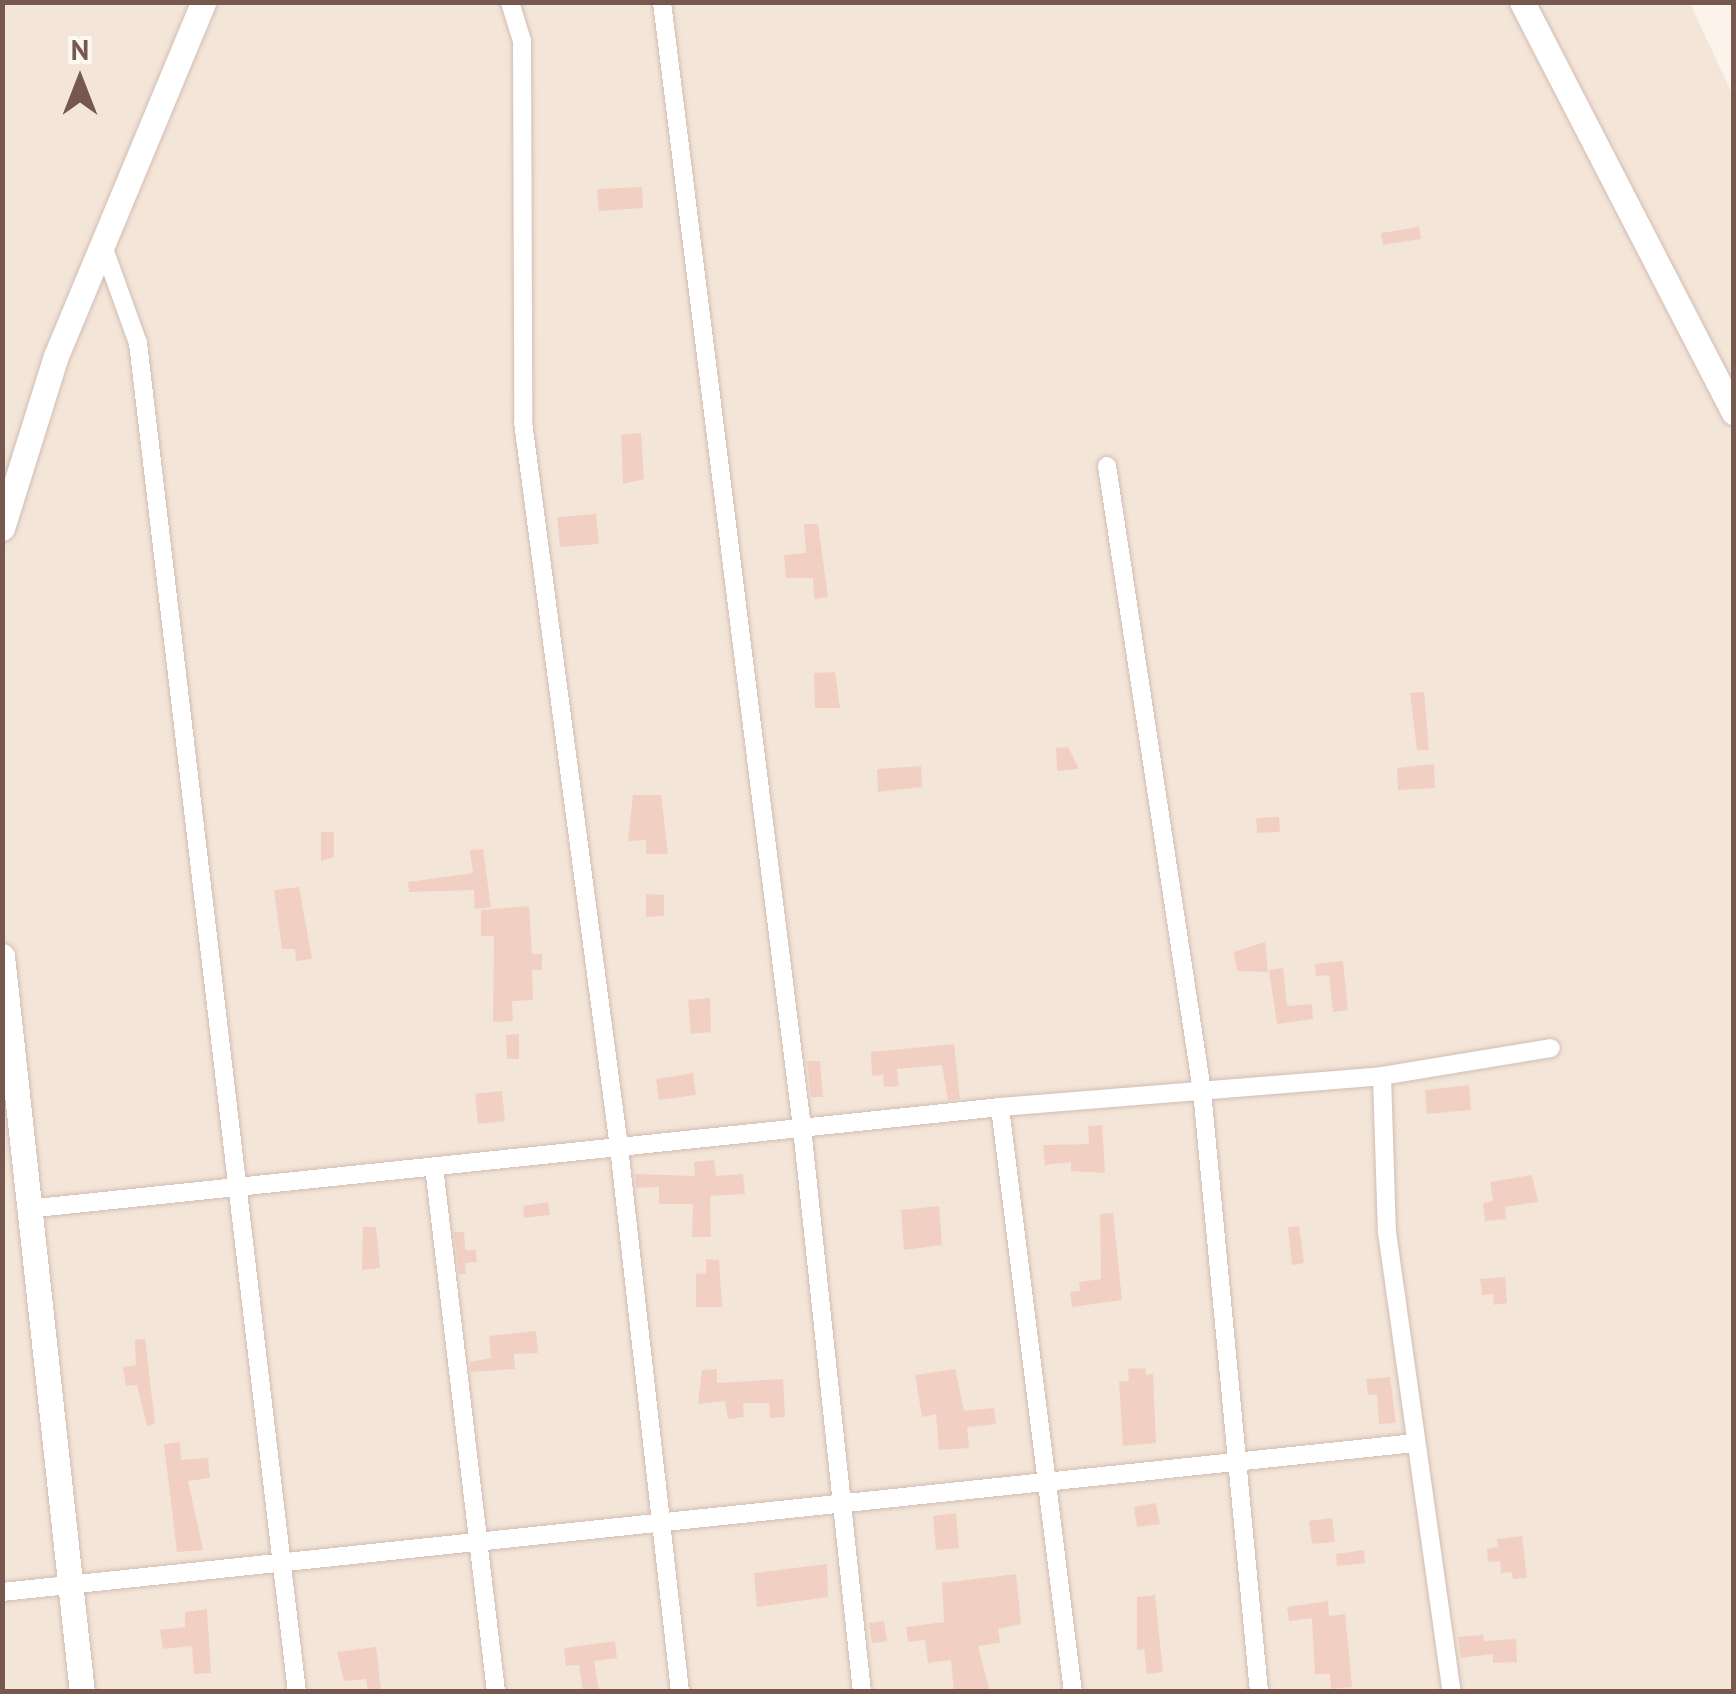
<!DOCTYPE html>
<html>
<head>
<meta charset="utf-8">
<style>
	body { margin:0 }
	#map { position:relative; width:1736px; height:1694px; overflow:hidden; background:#fcf4eb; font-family:"PT Sans",sans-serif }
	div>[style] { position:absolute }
	.residential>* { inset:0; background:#f4e5d9 }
	.building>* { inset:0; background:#f1d0c3 }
	.roads { filter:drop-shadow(0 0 2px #d1bdb3) drop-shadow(0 0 2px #d1bdb3) }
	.street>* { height:18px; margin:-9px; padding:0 9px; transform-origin:9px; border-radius:9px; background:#fff }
	.secondary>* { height:25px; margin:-12.5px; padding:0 12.5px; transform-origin:12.5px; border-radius:12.5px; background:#fff }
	span { translate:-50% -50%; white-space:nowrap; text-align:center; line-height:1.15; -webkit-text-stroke:8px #fef8f2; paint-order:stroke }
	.frame { position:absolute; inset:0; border:5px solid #77584e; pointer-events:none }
	.north { position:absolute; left:30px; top:30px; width:100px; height:100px; -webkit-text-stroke:8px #fef8f2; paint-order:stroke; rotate:0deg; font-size:28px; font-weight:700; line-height:40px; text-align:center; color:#77584e }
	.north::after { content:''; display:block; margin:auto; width:35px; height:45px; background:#77584e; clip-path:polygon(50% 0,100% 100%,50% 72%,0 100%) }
</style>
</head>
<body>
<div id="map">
	<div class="residential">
		<div style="clip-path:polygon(3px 3px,1690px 3px,1734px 98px,1733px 1691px,3px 1692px)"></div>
	</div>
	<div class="building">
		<div style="clip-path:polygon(642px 187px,643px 208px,599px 211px,597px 189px)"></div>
		<div style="clip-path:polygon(1419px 227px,1421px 239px,1383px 245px,1381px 233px)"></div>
		<div style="clip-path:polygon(641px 433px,644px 479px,623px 484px,621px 435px)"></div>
		<div style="clip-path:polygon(596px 514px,599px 544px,560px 547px,557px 517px)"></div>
		<div style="clip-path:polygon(804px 524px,818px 524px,828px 597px,814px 599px,813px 578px,786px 578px,784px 555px,806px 553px)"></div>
		<div style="clip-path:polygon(835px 672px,840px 708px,815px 708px,814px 673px)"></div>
		<div style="clip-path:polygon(1424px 692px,1429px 750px,1417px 750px,1410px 693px)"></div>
		<div style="clip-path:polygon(1068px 747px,1079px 769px,1057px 771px,1056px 748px)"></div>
		<div style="clip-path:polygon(1434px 764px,1435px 788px,1398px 790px,1397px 768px)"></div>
		<div style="clip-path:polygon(921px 766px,922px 787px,878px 792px,877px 769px)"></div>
		<div style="clip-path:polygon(633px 795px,661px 795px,668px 854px,646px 854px,646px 840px,628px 841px)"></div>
		<div style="clip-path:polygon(1279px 817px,1280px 832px,1257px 833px,1256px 818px)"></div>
		<div style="clip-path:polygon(321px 832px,334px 832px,334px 857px,321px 861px)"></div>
		<div style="clip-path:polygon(483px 849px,491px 907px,475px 909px,474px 890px,409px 892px,408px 882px,473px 873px,470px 850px)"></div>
		<div style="clip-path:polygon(299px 887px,312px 959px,296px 961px,295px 949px,282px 949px,274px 890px)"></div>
		<div style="clip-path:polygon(646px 894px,664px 895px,664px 916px,646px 917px)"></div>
		<div style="clip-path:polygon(529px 906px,532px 954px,542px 954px,542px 970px,532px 970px,533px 1000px,512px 1001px,513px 1021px,493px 1022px,494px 936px,481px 936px,481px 910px)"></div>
		<div style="clip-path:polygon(1265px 942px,1268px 972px,1237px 971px,1234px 952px)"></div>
		<div style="clip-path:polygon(1343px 961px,1348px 1010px,1333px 1012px,1329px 975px,1316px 976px,1315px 964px)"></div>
		<div style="clip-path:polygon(1283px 968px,1287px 1006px,1312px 1004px,1313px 1019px,1277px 1024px,1269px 970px)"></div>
		<div style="clip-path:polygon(710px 998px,711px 1032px,691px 1034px,688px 1000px)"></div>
		<div style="clip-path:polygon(519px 1034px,519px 1059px,507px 1059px,506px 1035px)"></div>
		<div style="clip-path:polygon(954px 1044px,960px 1099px,948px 1100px,942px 1065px,897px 1069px,899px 1086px,884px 1087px,883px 1075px,872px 1076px,871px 1052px)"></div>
		<div style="clip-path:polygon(807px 1061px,820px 1061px,823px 1097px,811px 1097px)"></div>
		<div style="clip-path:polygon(693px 1073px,696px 1095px,659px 1100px,656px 1079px)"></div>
		<div style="clip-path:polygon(1469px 1085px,1471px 1110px,1427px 1114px,1425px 1090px)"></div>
		<div style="clip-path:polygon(502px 1091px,505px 1121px,478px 1124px,475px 1094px)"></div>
		<div style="clip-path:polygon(1102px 1125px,1105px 1173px,1071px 1171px,1071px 1162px,1045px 1165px,1043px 1145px,1089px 1144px,1088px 1126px)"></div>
		<div style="clip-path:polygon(714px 1160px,716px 1176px,743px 1174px,745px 1194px,710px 1196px,711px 1237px,692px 1237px,693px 1204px,659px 1204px,659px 1187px,636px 1188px,635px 1174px,695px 1176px,694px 1162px)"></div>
		<div style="clip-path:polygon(1532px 1175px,1538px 1202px,1505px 1207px,1506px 1219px,1485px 1221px,1483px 1203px,1493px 1201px,1490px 1182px)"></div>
		<div style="clip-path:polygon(548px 1202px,550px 1215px,524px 1218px,523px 1206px)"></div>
		<div style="clip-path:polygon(939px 1206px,942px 1245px,904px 1250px,901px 1210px)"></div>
		<div style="clip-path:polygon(1113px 1213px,1122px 1300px,1072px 1307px,1070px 1292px,1080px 1291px,1079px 1282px,1101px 1279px,1100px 1214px)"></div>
		<div style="clip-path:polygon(1299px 1226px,1304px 1263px,1292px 1265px,1288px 1227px)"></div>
		<div style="clip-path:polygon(363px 1227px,376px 1227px,380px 1268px,362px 1270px)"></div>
		<div style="clip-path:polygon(454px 1232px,464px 1232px,465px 1250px,476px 1250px,477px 1262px,465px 1263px,466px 1274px,459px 1274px)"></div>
		<div style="clip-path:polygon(706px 1259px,719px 1260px,722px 1307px,696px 1307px,696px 1274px,706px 1273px)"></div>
		<div style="clip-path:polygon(1505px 1277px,1507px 1303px,1494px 1305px,1493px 1294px,1482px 1295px,1480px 1279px)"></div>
		<div style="clip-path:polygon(536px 1331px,538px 1353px,514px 1354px,515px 1369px,471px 1372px,470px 1362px,491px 1358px,489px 1336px)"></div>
		<div style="clip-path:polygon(145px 1339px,155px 1424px,147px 1426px,137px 1385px,126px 1386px,123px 1367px,136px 1365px,135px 1340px)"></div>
		<div style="clip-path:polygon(1145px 1368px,1146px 1375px,1153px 1374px,1156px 1443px,1123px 1446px,1119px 1382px,1129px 1381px,1128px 1369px)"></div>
		<div style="clip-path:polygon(717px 1369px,717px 1383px,783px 1379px,785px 1417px,770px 1418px,769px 1403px,743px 1403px,744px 1417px,728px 1419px,725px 1401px,698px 1404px,702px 1370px)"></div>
		<div style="clip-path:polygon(955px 1369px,964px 1411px,994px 1408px,996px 1424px,967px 1427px,969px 1448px,939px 1450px,936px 1414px,922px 1417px,915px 1375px)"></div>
		<div style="clip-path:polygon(1390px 1377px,1396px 1423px,1379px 1424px,1377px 1394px,1368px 1395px,1366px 1379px)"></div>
		<div style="clip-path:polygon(180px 1442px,181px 1460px,208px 1458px,210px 1478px,188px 1481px,203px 1550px,177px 1552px,164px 1444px)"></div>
		<div style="clip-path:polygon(1156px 1503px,1160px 1524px,1137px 1527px,1134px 1507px)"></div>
		<div style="clip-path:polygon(956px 1513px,959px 1548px,936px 1550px,933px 1516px)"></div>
		<div style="clip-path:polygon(1332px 1518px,1335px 1542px,1312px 1544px,1309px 1521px)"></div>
		<div style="clip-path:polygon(1522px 1536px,1527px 1578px,1513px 1579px,1512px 1572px,1501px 1573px,1500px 1561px,1488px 1562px,1487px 1549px,1498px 1547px,1497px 1539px)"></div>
		<div style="clip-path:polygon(1364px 1550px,1365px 1563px,1337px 1566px,1336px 1554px)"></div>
		<div style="clip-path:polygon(827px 1564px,828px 1597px,757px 1607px,754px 1573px)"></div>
		<div style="clip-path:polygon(1016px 1574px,1021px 1624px,998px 1629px,1000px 1643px,978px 1646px,990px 1692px,954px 1692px,951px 1660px,928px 1663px,925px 1640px,908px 1642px,906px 1627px,944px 1622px,942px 1583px)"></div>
		<div style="clip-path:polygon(1155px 1595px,1163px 1672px,1147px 1674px,1144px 1649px,1137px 1650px,1137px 1597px)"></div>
		<div style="clip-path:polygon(1328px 1601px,1329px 1616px,1345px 1614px,1352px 1687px,1331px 1689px,1330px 1674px,1315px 1674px,1312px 1618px,1289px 1621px,1287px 1607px)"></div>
		<div style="clip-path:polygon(207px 1609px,211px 1673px,194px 1674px,192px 1646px,163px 1649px,160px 1630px,185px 1627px,185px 1612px)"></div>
		<div style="clip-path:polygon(884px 1621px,887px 1641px,872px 1643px,869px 1623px)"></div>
		<div style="clip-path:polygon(1483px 1635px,1484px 1641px,1516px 1639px,1517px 1662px,1493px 1663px,1493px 1654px,1461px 1658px,1458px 1637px)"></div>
		<div style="clip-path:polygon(615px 1641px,617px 1658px,594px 1661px,599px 1692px,583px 1692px,579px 1665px,566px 1666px,564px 1648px)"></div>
		<div style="clip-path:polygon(376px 1647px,381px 1690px,368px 1691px,366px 1679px,344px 1681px,337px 1652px)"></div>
	</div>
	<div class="roads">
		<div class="street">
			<div style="left:510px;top:2px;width:41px;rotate:72.9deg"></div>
			<div style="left:522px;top:41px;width:381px;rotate:89.8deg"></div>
			<div style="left:523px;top:422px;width:731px;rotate:82.46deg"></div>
			<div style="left:619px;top:1147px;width:548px;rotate:83.61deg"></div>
			<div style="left:662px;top:2px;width:1135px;rotate:82.91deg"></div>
			<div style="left:802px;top:1128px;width:567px;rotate:83.93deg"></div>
			<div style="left:103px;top:246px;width:103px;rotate:70.2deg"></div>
			<div style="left:138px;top:343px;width:1358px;rotate:83.28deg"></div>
			<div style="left:1107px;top:466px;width:632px;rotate:81.36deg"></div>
			<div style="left:1202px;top:1091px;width:604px;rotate:84.58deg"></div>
			<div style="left:1382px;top:1076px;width:156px;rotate:88.2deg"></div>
			<div style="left:1387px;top:1232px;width:465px;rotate:82deg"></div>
			<div style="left:1000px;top:1107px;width:590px;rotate:82.89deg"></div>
			<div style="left:434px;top:1167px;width:529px;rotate:83.26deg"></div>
			<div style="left:27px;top:1209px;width:978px;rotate:-5.98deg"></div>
			<div style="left:1000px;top:1107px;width:383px;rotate:-4.6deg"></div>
			<div style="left:1382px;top:1076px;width:171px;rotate:-9.4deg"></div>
			<div style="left:2px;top:1592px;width:1422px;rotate:-6.02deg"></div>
		</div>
		<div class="secondary">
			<div style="left:1522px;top:2px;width:462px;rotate:62.7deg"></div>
			<div style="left:2px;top:528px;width:180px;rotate:-72.6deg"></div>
			<div style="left:56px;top:356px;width:383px;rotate:-67.4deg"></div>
			<div style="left:2px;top:956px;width:740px;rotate:83.8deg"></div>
		</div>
	</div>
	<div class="frame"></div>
	<div class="north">N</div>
</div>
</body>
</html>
